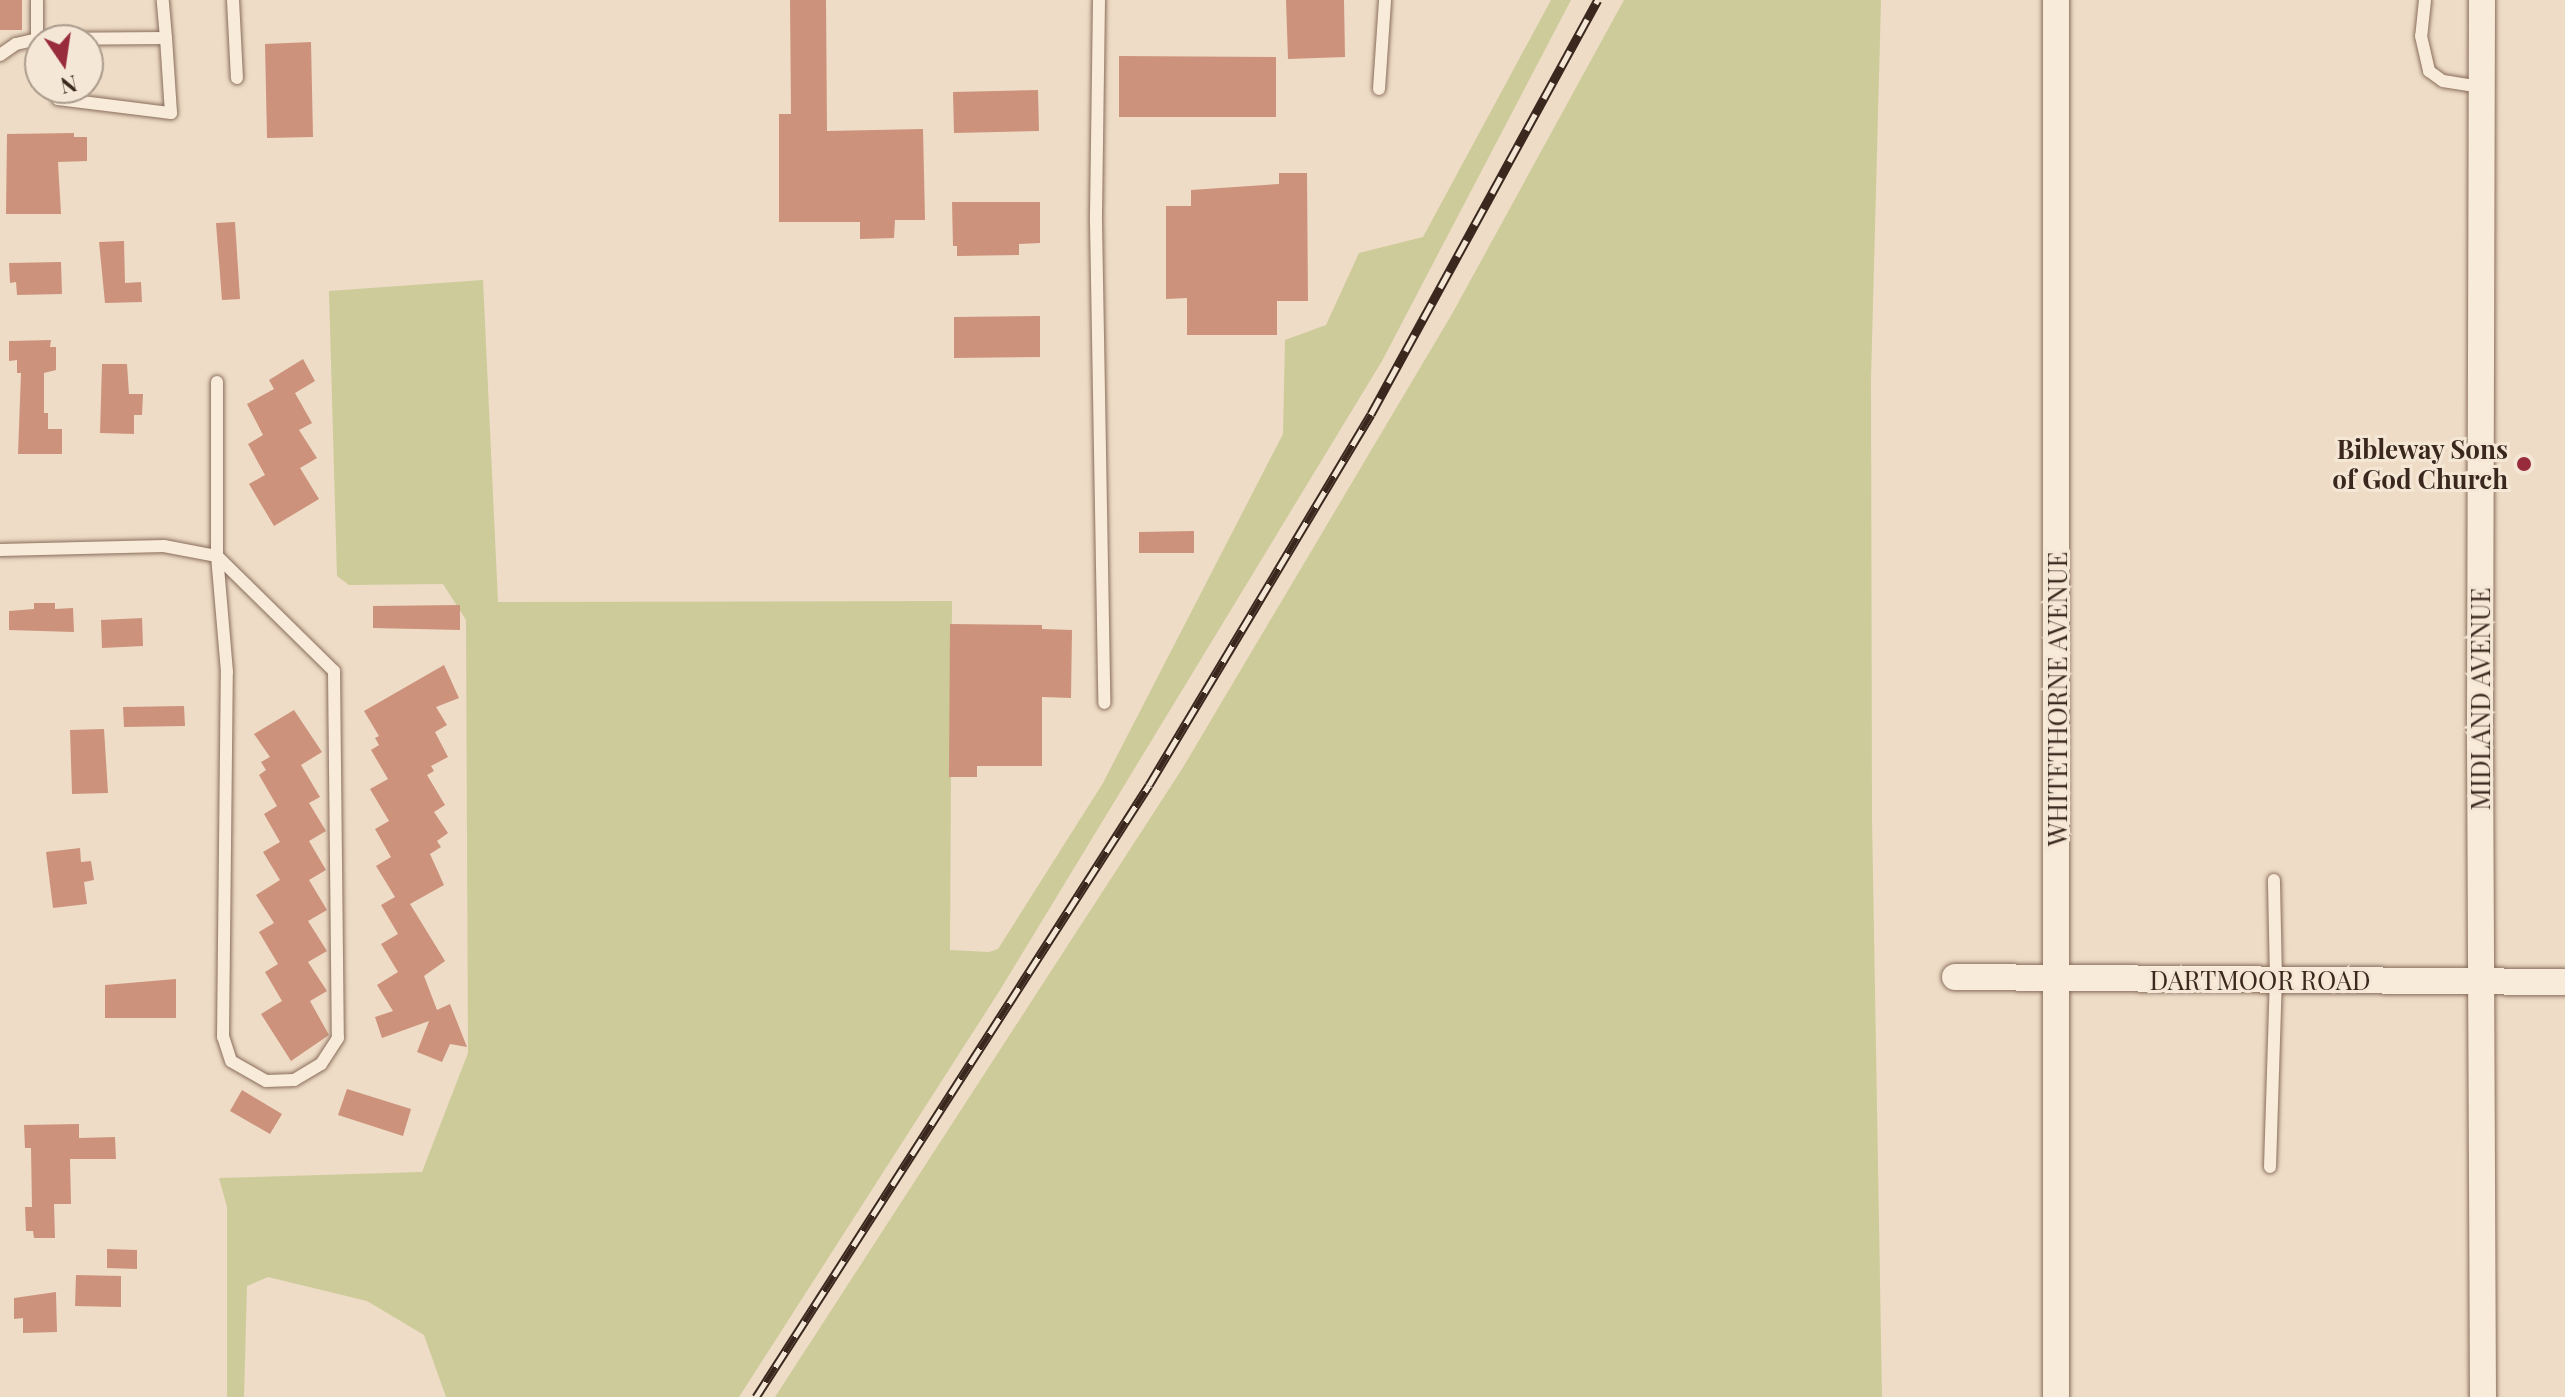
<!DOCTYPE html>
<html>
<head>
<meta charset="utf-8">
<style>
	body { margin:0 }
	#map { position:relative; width:2565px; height:1397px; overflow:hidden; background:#eedcc6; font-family:"Playfair Display",serif }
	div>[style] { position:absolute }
	.green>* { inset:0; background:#cccb99 }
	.building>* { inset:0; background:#cc927c }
	.roads { filter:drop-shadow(0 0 2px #896d5c) drop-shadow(0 0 2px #896d5c) }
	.service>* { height:12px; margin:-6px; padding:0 6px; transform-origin:6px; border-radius:6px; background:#f9ebd9 }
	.minor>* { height:26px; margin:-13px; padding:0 13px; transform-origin:13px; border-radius:13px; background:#f9ebd9 }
	.rail>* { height:9px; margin-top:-4.5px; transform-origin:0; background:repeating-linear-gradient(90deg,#f5e7d5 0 18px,#3a281f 0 36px); box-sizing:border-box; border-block:2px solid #3a281f }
	.dots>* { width:22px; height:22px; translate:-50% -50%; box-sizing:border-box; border:4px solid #f5e7d5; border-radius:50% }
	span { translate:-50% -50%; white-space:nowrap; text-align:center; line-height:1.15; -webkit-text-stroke:6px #f5e7d5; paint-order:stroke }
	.poi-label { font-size:26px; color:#3a281f; font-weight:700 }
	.right { translate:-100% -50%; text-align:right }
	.street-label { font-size:26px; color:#3a281f }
	.north { position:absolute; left:24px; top:24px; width:80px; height:80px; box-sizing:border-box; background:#f5e7d5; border:2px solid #aa9b8c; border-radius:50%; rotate:167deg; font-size:22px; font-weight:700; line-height:32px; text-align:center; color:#3a281f }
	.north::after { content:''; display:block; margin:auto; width:28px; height:36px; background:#982c3c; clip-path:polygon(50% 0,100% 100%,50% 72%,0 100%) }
</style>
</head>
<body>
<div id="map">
	<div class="green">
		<div style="clip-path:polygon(1551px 0,1571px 0,1382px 361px,1000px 990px,739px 1397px,446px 1397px,424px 1335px,367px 1301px,268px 1277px,247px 1286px,244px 1397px,227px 1397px,227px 1207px,219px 1178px,422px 1172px,468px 1053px,466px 620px,443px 584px,349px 585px,337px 576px,329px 291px,483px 280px,498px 602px,952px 601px,950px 950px,989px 952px,998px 949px,1103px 783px,1283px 434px,1285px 340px,1326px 325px,1359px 253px,1423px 237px)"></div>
		<div style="clip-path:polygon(1624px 0,1881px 0,1871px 379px,1872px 817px,1882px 1397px,775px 1397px,1182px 769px,1452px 314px)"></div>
	</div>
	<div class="building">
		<div style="clip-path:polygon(0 0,22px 0,22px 30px,0 30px)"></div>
		<div style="clip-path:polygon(790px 0,826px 0,827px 131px,923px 129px,925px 220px,895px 220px,894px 238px,860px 239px,860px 222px,779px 222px,779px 114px,791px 114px)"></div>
		<div style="clip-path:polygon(1286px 0,1344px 0,1345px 57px,1288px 59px)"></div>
		<div style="clip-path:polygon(311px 42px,313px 137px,267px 138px,265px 44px)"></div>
		<div style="clip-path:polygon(1119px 56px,1276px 57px,1276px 117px,1119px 117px)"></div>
		<div style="clip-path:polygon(1038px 90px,1039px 131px,954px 133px,953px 92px)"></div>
		<div style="clip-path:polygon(74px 133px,74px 137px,87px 137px,87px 161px,58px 162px,61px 214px,6px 214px,7px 134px)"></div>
		<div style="clip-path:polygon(1279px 173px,1307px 173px,1308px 301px,1277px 301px,1277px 335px,1187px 335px,1187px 298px,1166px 299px,1166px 206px,1191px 206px,1191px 190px,1279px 184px)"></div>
		<div style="clip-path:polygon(952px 202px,1040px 202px,1040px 243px,1019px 244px,1019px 255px,957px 256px,957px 246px,953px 246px)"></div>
		<div style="clip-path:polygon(235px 222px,240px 299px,222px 300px,216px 223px)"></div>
		<div style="clip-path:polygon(124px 241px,125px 283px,141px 282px,142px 302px,105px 303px,99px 242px)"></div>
		<div style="clip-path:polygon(61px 262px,62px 294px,17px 295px,16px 282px,10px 283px,9px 263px)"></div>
		<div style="clip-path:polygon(1040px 316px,1040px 357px,954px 358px,954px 317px)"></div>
		<div style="clip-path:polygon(51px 340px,50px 347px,56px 347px,56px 370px,44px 373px,44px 413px,48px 413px,48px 429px,62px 429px,62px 454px,18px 454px,21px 373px,17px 373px,17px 360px,9px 361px,9px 341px)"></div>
		<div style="clip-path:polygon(303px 359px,315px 381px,295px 393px,312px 423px,299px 430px,317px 458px,300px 468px,319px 499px,274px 526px,249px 484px,265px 475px,248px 444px,263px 435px,247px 404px,274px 389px,269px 380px)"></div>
		<div style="clip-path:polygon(102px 364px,127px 364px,129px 394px,143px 394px,142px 415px,134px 415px,134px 434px,100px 433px)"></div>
		<div style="clip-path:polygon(1194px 531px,1194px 553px,1139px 553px,1139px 532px)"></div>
		<div style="clip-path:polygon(34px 603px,55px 603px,55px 609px,73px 608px,74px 632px,9px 630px,9px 611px,34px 609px)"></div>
		<div style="clip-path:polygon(460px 605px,460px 630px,373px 628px,373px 606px)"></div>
		<div style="clip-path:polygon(142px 618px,143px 646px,102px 648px,101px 620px)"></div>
		<div style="clip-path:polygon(950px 624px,1042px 625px,1042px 629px,1072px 630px,1071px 698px,1042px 697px,1042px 766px,977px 766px,977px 777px,949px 777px)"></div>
		<div style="clip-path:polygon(444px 665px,459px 698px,436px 707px,447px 725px,435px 732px,448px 757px,431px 766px,434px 771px,427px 775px,445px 805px,434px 812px,448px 833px,437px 841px,441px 847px,430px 854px,444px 885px,410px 904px,445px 961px,424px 976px,437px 1010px,450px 1004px,467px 1047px,450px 1044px,442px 1062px,417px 1052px,429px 1021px,382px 1038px,375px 1017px,393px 1011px,377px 985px,398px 972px,381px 944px,398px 934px,381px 905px,395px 897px,376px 866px,391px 857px,375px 829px,389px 821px,370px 789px,388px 779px,371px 750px,379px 745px,375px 738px,379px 736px,364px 711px)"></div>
		<div style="clip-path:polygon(184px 706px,185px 726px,124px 727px,123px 707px)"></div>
		<div style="clip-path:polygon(294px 710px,322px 752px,301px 765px,320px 797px,309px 803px,326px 831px,309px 841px,326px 870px,309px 880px,327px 910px,308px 921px,327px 951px,308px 962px,327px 991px,310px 1001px,329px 1035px,291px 1061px,261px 1014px,282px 1001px,265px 972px,278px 964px,259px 932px,274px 923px,256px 895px,280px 880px,263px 852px,280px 842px,264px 814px,277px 806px,259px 775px,266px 770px,261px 762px,270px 757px,254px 734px)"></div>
		<div style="clip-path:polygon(104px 729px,108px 793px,72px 794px,70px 730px)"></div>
		<div style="clip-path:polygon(80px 848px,81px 862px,91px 861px,94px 880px,84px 882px,87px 904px,53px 908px,46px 852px)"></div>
		<div style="clip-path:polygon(176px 979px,176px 1018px,105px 1018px,105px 985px)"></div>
		<div style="clip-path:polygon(347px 1089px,411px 1109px,403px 1136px,338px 1115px)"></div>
		<div style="clip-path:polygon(242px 1090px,282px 1114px,270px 1134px,230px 1111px)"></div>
		<div style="clip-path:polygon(79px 1124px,79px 1138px,115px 1137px,116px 1159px,70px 1159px,71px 1204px,54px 1204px,55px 1238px,34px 1238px,33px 1231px,26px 1231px,25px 1207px,32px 1207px,31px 1148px,25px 1148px,24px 1125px)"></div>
		<div style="clip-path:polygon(107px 1249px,137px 1250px,137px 1269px,107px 1268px)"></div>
		<div style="clip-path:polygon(76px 1275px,121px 1276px,121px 1307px,75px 1306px)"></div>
		<div style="clip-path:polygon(56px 1292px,57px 1332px,23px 1333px,23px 1318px,14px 1319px,14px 1298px)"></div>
	</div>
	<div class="roads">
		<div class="service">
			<div style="left:37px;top:0;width:39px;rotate:90deg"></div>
			<div style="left:233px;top:0;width:78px;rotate:87.1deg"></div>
			<div style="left:1099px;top:0;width:222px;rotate:90.8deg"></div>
			<div style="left:1096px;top:222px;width:481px;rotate:89deg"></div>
			<div style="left:2425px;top:0;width:36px;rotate:96deg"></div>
			<div style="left:2421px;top:36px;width:36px;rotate:77deg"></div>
			<div style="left:2429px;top:71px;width:17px;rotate:36deg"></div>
			<div style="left:2443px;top:81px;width:39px;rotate:9deg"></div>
			<div style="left:0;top:55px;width:19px;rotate:-35deg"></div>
			<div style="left:16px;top:44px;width:22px;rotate:-13deg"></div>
			<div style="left:37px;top:39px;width:129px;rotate:-0.4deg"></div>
			<div style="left:166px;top:38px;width:38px;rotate:-95deg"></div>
			<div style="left:59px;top:88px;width:11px;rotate:95deg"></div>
			<div style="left:58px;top:99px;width:114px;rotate:7.1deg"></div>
			<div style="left:171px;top:113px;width:75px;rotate:-93.8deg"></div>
			<div style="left:1379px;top:89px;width:89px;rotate:-86.1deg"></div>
			<div style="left:0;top:550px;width:164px;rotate:-1.4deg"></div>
			<div style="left:164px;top:546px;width:54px;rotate:10.7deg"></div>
			<div style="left:217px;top:556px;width:164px;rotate:44.5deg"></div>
			<div style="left:334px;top:671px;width:367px;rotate:89.4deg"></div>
			<div style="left:338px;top:1038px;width:31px;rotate:123deg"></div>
			<div style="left:321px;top:1064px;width:31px;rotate:149deg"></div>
			<div style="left:294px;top:1080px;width:28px;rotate:178deg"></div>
			<div style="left:266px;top:1081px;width:40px;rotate:-150.3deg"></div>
			<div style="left:231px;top:1061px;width:25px;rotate:-108deg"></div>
			<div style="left:223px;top:1037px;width:365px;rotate:-89.4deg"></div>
			<div style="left:227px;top:672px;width:116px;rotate:-94.9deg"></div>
			<div style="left:217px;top:556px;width:174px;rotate:-90deg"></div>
			<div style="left:2270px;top:1167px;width:188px;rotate:-88.2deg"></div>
			<div style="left:2276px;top:979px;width:99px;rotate:-91.2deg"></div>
		</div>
		<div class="minor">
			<div style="left:2056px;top:0;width:1397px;rotate:90deg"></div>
			<div style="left:2482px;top:0;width:736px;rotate:90.16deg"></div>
			<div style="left:2480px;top:736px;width:661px;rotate:89.74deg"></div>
			<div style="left:1955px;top:977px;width:610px;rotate:0.47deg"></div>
		</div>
	</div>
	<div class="rail">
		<div style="left:756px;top:1397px;width:727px;rotate:-57.29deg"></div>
		<div style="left:1149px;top:785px;width:432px;rotate:-59.1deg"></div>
		<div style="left:1371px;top:414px;width:472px;rotate:-61.3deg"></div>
	</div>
	<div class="dots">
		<div style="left:2524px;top:464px;background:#982c3c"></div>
	</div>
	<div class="poi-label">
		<span class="right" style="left:2508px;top:464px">Bibleway Sons<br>of God Church</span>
	</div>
	<div class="street-label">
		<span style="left:2057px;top:699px;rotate:-90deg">WHITETHORNE AVENUE</span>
		<span style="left:2480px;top:699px;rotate:-90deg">MIDLAND AVENUE</span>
		<span style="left:2260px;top:980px">DARTMOOR ROAD</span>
	</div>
	<div class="north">N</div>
</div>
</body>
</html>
